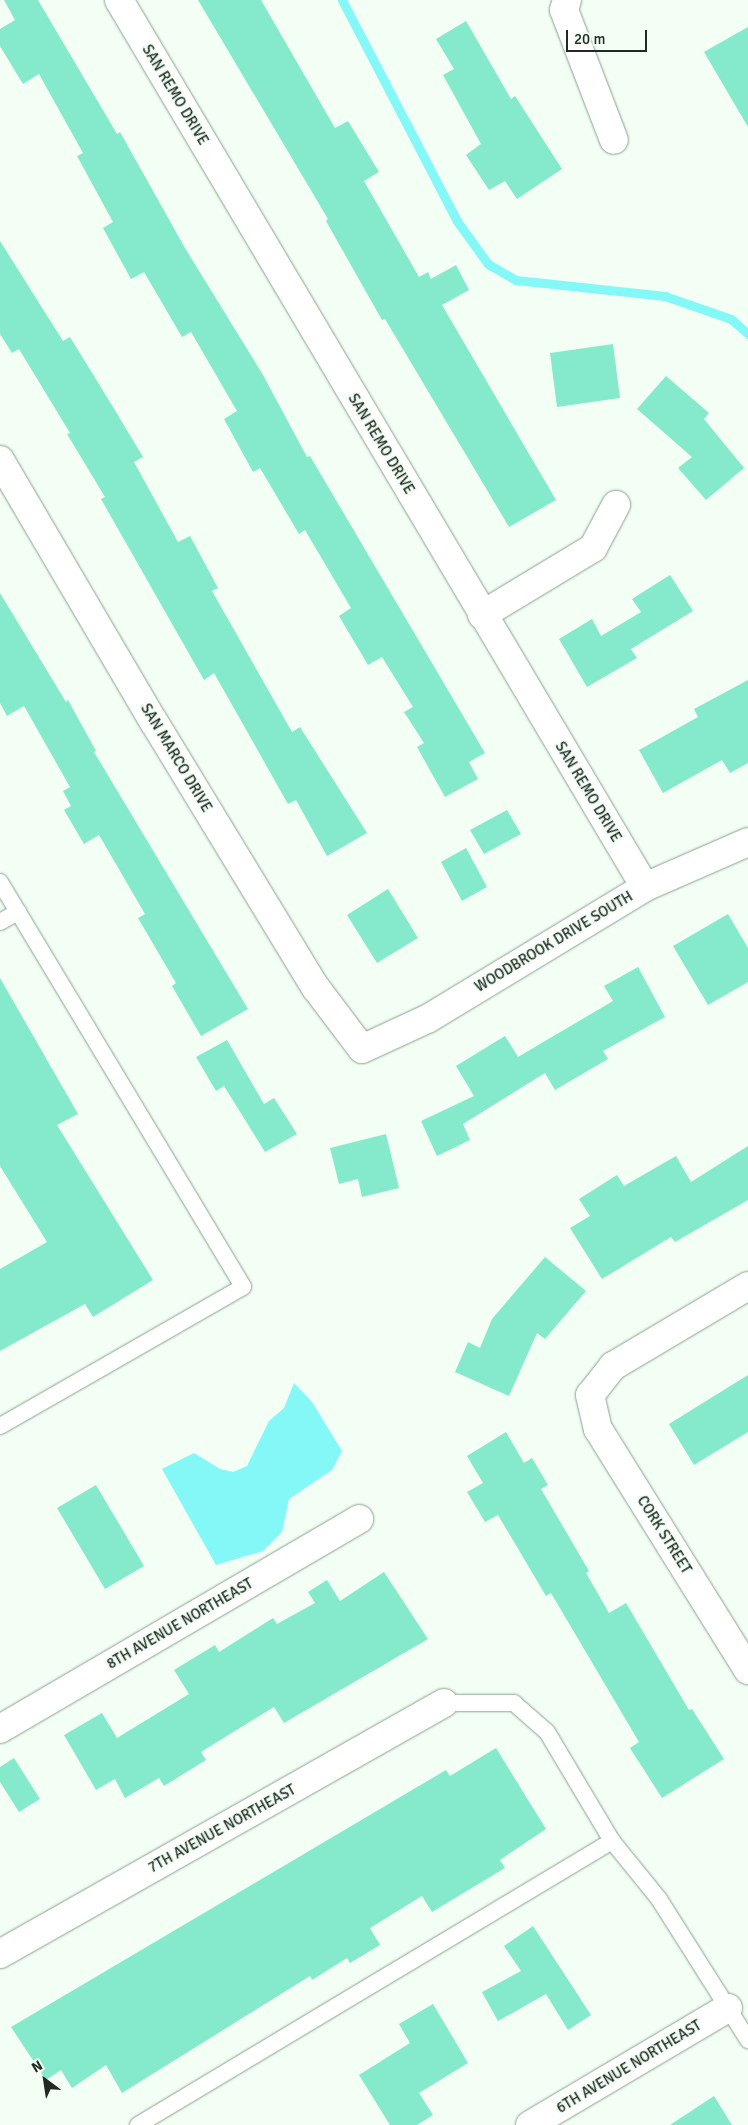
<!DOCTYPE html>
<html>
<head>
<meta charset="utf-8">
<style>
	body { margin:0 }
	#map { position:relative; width:748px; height:2125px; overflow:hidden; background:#f3fef5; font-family:Signika,sans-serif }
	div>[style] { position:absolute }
	.water>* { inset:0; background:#84f8f6 }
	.stream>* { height:9px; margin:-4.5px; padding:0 4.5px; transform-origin:4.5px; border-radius:4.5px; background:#84f8f6 }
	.building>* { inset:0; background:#84eacb }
	.roads { filter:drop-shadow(0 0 1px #89a28d) drop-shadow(0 0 1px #89a28d) }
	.service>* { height:16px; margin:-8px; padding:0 8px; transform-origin:8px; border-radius:8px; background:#fff }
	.minor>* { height:28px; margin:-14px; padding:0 14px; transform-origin:14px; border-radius:14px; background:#fff }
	span { translate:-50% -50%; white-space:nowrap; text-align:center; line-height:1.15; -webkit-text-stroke:4.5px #f3fef5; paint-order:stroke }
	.street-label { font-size:15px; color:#202a22 }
	.north { position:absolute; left:20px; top:2055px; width:50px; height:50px; -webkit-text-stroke:4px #f3fef5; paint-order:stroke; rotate:329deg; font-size:14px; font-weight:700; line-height:20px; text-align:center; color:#202a22 }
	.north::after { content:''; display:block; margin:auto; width:18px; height:22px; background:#202a22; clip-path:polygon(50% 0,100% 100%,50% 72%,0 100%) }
	.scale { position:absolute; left:566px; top:30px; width:81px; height:22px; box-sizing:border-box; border:2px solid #202a22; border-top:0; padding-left:6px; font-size:15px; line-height:18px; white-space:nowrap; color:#202a22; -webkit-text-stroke:4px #f3fef5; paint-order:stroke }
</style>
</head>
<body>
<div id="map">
	<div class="water">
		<div style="clip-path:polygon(294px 1383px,312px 1402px,342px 1451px,332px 1470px,289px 1499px,282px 1532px,263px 1551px,216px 1565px,162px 1469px,194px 1453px,220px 1469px,233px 1472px,247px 1466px,269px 1421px,284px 1408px)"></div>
	</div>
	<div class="stream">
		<div style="left:342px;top:0;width:249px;rotate:62.5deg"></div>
		<div style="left:457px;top:221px;width:53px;rotate:54.2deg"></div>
		<div style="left:488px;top:264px;width:32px;rotate:30deg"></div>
		<div style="left:516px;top:280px;width:150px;rotate:6.1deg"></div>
		<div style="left:665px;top:296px;width:70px;rotate:19.2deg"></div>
		<div style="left:731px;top:319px;width:23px;rotate:41deg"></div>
	</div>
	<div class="building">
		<div style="clip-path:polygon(4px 0,38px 0,117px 134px,120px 132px,185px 248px,263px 375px,307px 457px,310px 456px,485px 753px,469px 762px,478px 779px,445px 797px,417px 747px,424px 743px,404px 712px,413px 707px,382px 657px,368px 665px,339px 616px,351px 608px,305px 530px,299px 534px,260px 468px,253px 472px,224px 419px,237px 411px,191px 332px,182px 337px,144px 272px,131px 279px,103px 228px,113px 222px,77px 156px,83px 153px,39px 74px,23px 84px,0 46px,0 29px,15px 20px)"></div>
		<div style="clip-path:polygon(198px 0,261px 0,335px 128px,348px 121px,379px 172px,364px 181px,419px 277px,428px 272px,431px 279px,456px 265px,469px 290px,442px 305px,556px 500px,509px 527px,385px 319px,382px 320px,326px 221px,328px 219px)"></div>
		<div style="clip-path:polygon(466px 21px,511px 99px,515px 96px,562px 169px,517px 199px,505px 181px,489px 190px,466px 155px,481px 144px,443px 75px,454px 69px,436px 39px)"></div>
		<div style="clip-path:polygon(748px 27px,748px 127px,704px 52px)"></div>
		<div style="clip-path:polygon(0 241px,63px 341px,70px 337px,113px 407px,143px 457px,134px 462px,178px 542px,190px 536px,218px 588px,212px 591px,292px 732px,300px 727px,367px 833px,327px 856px,296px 800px,288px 804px,214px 673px,204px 680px,101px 499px,105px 497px,67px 434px,70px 433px,19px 349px,12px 353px,0 334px)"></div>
		<div style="clip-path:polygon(613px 344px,620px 398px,557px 407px,550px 353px)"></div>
		<div style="clip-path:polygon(666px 376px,709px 413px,704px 419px,744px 468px,706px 500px,678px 468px,692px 457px,637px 409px)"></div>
		<div style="clip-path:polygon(670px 575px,693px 611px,631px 649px,637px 658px,587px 687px,559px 639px,592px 619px,601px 636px,641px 612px,632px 599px)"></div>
		<div style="clip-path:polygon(0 593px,66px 702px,68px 700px,96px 751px,94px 752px,248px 1009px,201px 1036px,172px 986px,176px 983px,138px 918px,145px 914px,99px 835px,84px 844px,64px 810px,71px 806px,63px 791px,70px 787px,24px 706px,7px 716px,0 703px)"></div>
		<div style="clip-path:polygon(748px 680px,748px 763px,730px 773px,722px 760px,663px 793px,639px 750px,698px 717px,694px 709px)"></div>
		<div style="clip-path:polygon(507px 810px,521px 834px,484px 854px,470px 830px)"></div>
		<div style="clip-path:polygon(466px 848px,487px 887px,462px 901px,441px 862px)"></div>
		<div style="clip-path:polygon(388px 889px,418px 938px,377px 963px,347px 915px)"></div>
		<div style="clip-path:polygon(728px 914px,748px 948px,748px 982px,708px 1005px,673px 946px)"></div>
		<div style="clip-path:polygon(638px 967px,665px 1017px,603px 1051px,608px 1059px,555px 1090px,545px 1073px,463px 1124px,470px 1140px,437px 1156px,421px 1121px,474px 1096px,456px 1066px,505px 1036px,518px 1057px,613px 1001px,604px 986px)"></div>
		<div style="clip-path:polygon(0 978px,78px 1114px,57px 1125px,153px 1280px,93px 1317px,85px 1304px,0 1351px,0 1269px,47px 1242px,0 1166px)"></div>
		<div style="clip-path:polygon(227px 1040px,264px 1104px,274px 1098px,297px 1134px,265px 1152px,224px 1086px,216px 1091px,196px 1057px)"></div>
		<div style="clip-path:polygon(386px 1134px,399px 1188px,362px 1197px,358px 1179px,339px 1184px,330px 1148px)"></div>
		<div style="clip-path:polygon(748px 1146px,748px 1200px,675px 1242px,671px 1237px,602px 1279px,570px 1228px,590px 1216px,579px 1199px,617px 1175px,624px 1186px,676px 1156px,691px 1182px)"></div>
		<div style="clip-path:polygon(545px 1257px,586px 1291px,545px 1339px,537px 1333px,509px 1396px,455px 1372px,468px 1342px,480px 1348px,492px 1319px)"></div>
		<div style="clip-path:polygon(748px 1375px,748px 1432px,694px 1465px,669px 1424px)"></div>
		<div style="clip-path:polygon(506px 1432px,524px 1463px,532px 1458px,548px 1485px,541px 1489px,589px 1571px,586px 1573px,609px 1613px,626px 1603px,689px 1710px,692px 1709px,724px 1759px,662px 1798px,630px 1748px,639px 1742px,551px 1593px,546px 1596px,498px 1515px,485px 1522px,467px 1492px,483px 1483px,467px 1456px)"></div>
		<div style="clip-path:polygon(96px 1485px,144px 1566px,105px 1589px,57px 1508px)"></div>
		<div style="clip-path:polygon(384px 1572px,428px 1639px,284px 1723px,274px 1707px,201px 1752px,206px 1760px,164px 1786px,159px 1778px,125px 1798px,115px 1779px,96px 1790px,64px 1735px,102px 1713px,117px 1738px,189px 1694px,174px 1670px,215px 1645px,219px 1652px,273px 1618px,277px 1624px,315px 1603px,308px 1592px,327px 1580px,340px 1601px)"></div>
		<div style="clip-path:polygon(496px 1748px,546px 1829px,500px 1860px,505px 1868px,432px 1912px,422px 1896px,370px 1928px,380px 1945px,350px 1963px,347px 1958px,312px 1980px,310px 1976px,122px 2093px,106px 2065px,72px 2088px,61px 2070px,46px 2080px,11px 2027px,446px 1770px,450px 1776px)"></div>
		<div style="clip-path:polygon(14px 1758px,40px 1799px,19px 1812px,0 1782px,0 1767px)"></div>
		<div style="clip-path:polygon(533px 1926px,591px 2015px,568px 2030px,546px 1994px,498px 2021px,482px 1992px,521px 1971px,504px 1946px)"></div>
		<div style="clip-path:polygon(433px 2004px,468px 2063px,419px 2093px,433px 2115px,417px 2125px,390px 2125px,359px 2075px,410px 2043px,399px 2024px)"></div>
		<div style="clip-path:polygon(714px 2096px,732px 2125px,670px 2125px)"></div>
	</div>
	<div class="roads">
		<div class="service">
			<div style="left:0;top:882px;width:472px;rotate:59deg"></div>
			<div style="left:243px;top:1287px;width:280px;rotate:150.2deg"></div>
			<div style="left:0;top:922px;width:21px;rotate:-29deg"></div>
			<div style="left:612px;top:1841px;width:75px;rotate:51deg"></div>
			<div style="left:659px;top:1899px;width:167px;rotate:57.7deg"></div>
			<div style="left:138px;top:2125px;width:553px;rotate:-30.93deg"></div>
			<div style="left:612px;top:1841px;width:127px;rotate:-120.8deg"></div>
			<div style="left:547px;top:1732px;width:44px;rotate:-138.7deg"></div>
			<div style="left:514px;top:1703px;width:70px;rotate:180deg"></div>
		</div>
		<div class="minor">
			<div style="left:119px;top:0;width:1031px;rotate:59.33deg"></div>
			<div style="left:567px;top:0;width:10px;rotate:107deg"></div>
			<div style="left:564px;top:10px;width:139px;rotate:69deg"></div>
			<div style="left:0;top:460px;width:304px;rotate:59.6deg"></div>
			<div style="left:154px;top:722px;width:311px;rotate:58.7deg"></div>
			<div style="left:316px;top:988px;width:76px;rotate:53deg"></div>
			<div style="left:362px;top:1049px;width:74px;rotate:-24.8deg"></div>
			<div style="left:429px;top:1018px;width:253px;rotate:-31.2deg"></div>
			<div style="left:645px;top:887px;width:112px;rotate:-23.6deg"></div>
			<div style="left:482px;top:615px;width:130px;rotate:-31.1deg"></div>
			<div style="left:593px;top:548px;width:49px;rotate:-61.9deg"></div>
			<div style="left:748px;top:1286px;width:157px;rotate:149.3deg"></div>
			<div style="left:613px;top:1366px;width:37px;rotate:128deg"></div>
			<div style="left:590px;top:1395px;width:35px;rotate:77deg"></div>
			<div style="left:598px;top:1429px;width:284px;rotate:58.1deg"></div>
			<div style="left:0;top:1729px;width:416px;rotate:-30.3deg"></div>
			<div style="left:0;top:1954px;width:510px;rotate:-29.48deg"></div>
			<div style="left:530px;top:2125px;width:230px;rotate:-30.6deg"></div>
		</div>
	</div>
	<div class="street-label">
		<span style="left:175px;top:95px;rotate:59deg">SAN REMO DRIVE</span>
		<span style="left:381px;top:444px;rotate:59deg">SAN REMO DRIVE</span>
		<span style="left:176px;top:758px;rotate:59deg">SAN MARCO DRIVE</span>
		<span style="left:588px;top:792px;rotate:59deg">SAN REMO DRIVE</span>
		<span style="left:554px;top:942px;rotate:-31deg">WOODBROOK DRIVE SOUTH</span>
		<span style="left:664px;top:1535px;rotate:58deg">CORK STREET</span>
		<span style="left:180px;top:1624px;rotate:-30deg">8TH AVENUE NORTHEAST</span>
		<span style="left:222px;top:1829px;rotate:-29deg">7TH AVENUE NORTHEAST</span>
		<span style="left:629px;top:2067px;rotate:-31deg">6TH AVENUE NORTHEAST</span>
	</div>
	<div class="north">N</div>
	<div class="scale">20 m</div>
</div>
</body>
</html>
